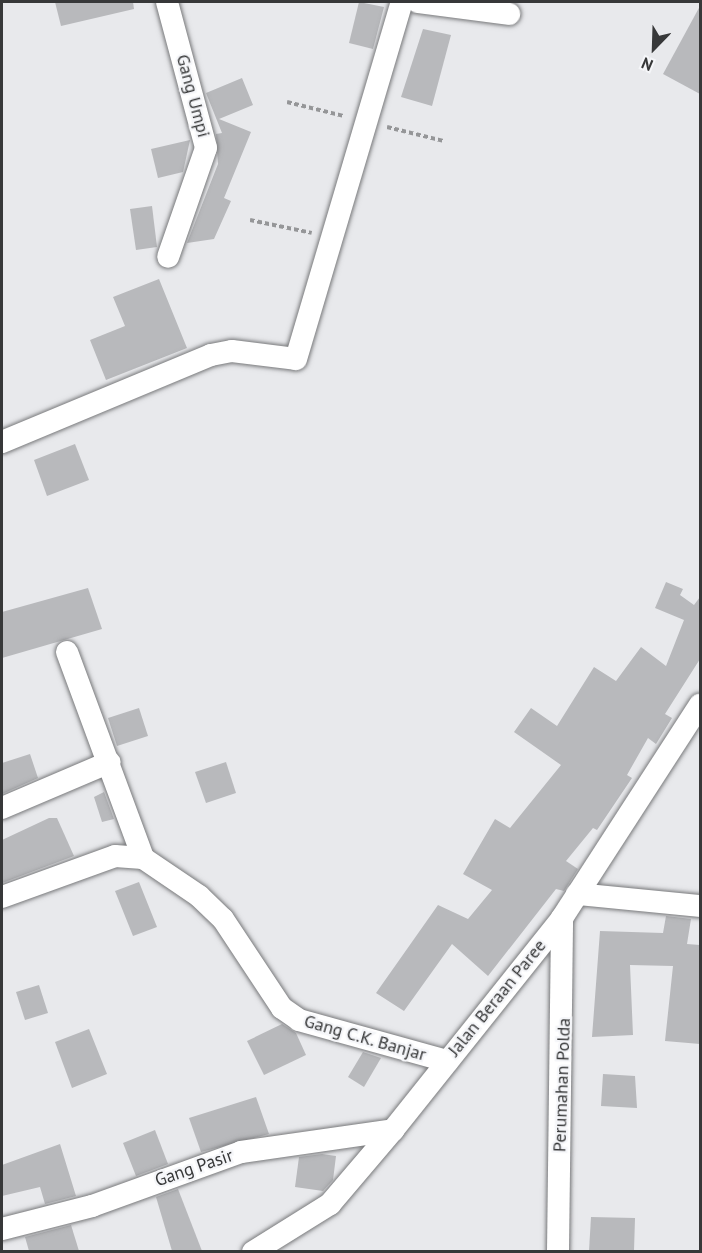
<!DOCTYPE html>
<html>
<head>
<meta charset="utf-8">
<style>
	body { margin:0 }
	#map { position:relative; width:702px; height:1253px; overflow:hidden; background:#e8e9ec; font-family:"PT Sans",sans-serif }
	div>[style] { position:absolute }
	.building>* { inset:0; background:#b8b9bc }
	.path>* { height:4px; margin-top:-2px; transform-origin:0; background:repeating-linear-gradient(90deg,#959698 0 4.5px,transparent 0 7.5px) }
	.roads { filter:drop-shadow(0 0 2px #78797b) drop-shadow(0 0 2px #78797b) }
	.minor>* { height:22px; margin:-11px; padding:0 11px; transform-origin:11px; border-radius:11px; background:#fff }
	span { translate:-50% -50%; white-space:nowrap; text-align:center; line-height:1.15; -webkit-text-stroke:4.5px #f5f6f9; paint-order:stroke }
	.street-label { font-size:18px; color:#373839 }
	.frame { position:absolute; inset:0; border:3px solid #373839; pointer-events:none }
	.north { position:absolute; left:624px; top:18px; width:60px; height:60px; -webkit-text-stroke:4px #f5f6f9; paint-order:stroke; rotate:203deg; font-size:16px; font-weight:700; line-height:24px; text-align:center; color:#373839 }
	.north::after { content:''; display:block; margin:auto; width:21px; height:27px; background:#373839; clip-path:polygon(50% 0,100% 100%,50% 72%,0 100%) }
</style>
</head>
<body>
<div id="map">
	<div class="building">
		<div style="clip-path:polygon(55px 2px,133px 2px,134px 9px,61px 26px)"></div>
		<div style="clip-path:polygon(359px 2px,384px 7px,373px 49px,349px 43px)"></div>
		<div style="clip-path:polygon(700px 6px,700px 94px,663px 74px)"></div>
		<div style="clip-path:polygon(423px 29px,451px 35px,432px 106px,401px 97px)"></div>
		<div style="clip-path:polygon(242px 78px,253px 105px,219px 119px,251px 132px,224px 198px,231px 201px,214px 239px,187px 243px,218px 164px,216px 134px,222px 133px,206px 93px)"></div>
		<div style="clip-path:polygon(190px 140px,183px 172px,158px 178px,151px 149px)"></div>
		<div style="clip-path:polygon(152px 206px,157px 247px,136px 250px,130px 209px)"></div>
		<div style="clip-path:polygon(159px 279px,187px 348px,106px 380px,90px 340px,125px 326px,113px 297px)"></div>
		<div style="clip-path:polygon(75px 444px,89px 480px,47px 496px,34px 460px)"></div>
		<div style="clip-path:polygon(666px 582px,683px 589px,680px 595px,694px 605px,700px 597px,700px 659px,665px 714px,672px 718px,656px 744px,648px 738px,627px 775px,632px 778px,597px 830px,593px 828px,566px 861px,578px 869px,564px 891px,556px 889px,488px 976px,452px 944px,404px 1011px,376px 993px,438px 905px,468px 919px,492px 890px,463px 874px,495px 819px,510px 828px,561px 765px,514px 732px,531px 708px,557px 726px,594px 667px,616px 681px,641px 647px,666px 666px,684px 620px,655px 608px)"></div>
		<div style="clip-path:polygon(88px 588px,102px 629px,2px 658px,2px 612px)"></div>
		<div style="clip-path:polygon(139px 708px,148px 736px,117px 746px,108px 718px)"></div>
		<div style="clip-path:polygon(30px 754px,38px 778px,2px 794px,2px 763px)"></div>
		<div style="clip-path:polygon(226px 762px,236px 793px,206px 803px,195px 772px)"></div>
		<div style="clip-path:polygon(104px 792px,114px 819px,102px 822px,94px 797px)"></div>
		<div style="clip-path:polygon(49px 818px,57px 818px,74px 856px,2px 883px,2px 840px)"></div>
		<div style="clip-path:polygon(139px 882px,157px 927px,133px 936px,115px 891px)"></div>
		<div style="clip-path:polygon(666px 916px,691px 919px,687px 944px,700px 945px,700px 1044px,665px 1041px,673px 966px,630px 965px,633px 1035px,592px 1037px,600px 931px,663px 933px)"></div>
		<div style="clip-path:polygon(39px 985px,48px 1013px,25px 1020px,16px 992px)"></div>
		<div style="clip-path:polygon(282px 1024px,296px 1033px,306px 1055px,264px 1075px,247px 1041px)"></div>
		<div style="clip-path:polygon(89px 1029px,107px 1074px,72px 1088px,55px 1042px)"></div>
		<div style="clip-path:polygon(363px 1052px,381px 1058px,364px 1087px,348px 1077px)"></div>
		<div style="clip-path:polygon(603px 1074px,635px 1076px,637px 1108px,601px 1106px)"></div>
		<div style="clip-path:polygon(256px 1097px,269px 1134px,201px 1152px,189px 1118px)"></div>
		<div style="clip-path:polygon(155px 1130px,168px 1164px,136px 1176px,123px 1143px)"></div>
		<div style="clip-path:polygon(60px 1144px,76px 1196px,45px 1204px,40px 1187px,2px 1196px,2px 1165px)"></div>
		<div style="clip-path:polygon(322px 1154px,336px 1156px,333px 1180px,323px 1191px,295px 1187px,299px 1157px)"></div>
		<div style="clip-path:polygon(178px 1189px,202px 1251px,172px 1251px,156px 1197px)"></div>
		<div style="clip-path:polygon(591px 1217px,635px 1218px,634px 1251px,589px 1251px)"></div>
		<div style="clip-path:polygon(71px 1225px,79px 1251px,29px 1251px,25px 1237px)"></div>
	</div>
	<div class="path">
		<div style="left:287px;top:102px;width:59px;rotate:13.8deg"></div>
		<div style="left:387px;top:127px;width:59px;rotate:13.8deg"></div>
		<div style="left:250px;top:220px;width:63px;rotate:11.8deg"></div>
	</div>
	<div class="roads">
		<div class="minor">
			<div style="left:167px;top:2px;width:151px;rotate:75deg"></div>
			<div style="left:206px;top:148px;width:115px;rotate:109.2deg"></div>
			<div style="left:418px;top:2px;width:92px;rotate:7.5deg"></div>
			<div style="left:2px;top:442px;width:226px;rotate:-22.6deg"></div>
			<div style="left:211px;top:355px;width:21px;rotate:-11deg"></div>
			<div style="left:232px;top:351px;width:64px;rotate:7.1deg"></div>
			<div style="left:296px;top:359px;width:372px;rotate:-73.5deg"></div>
			<div style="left:67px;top:652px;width:220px;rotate:69.7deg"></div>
			<div style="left:2px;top:808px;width:117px;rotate:-23.1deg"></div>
			<div style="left:577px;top:894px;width:124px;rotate:5.6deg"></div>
			<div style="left:2px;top:897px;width:120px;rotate:-19.9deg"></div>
			<div style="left:115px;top:856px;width:28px;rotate:4deg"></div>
			<div style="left:143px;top:858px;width:68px;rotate:34.2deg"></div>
			<div style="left:199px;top:896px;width:33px;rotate:44deg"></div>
			<div style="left:223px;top:919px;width:107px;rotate:56.5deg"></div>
			<div style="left:282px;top:1008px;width:21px;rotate:35deg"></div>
			<div style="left:299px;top:1020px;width:154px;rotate:15.5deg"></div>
			<div style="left:2px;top:1229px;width:93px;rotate:-14.3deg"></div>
			<div style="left:92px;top:1206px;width:158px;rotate:-19.9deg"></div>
			<div style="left:241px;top:1152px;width:154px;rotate:-8.2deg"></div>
			<div style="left:253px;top:1252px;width:91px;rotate:-31.9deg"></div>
			<div style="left:330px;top:1204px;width:97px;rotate:-49.6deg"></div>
			<div style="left:393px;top:1130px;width:271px;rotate:-51.4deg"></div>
			<div style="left:562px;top:918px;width:254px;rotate:-57.1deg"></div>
			<div style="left:558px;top:1252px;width:334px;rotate:-89.3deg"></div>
		</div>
	</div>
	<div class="street-label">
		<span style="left:193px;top:96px;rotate:75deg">Gang Umpi</span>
		<span style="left:497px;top:998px;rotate:-51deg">Jalan Beraan Paree</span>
		<span style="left:365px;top:1038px;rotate:16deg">Gang C.K. Banjar</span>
		<span style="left:562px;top:1085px;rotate:-88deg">Perumahan Polda</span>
		<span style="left:194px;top:1168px;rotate:-19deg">Gang Pasir</span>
	</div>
	<div class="frame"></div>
	<div class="north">N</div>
</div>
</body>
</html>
